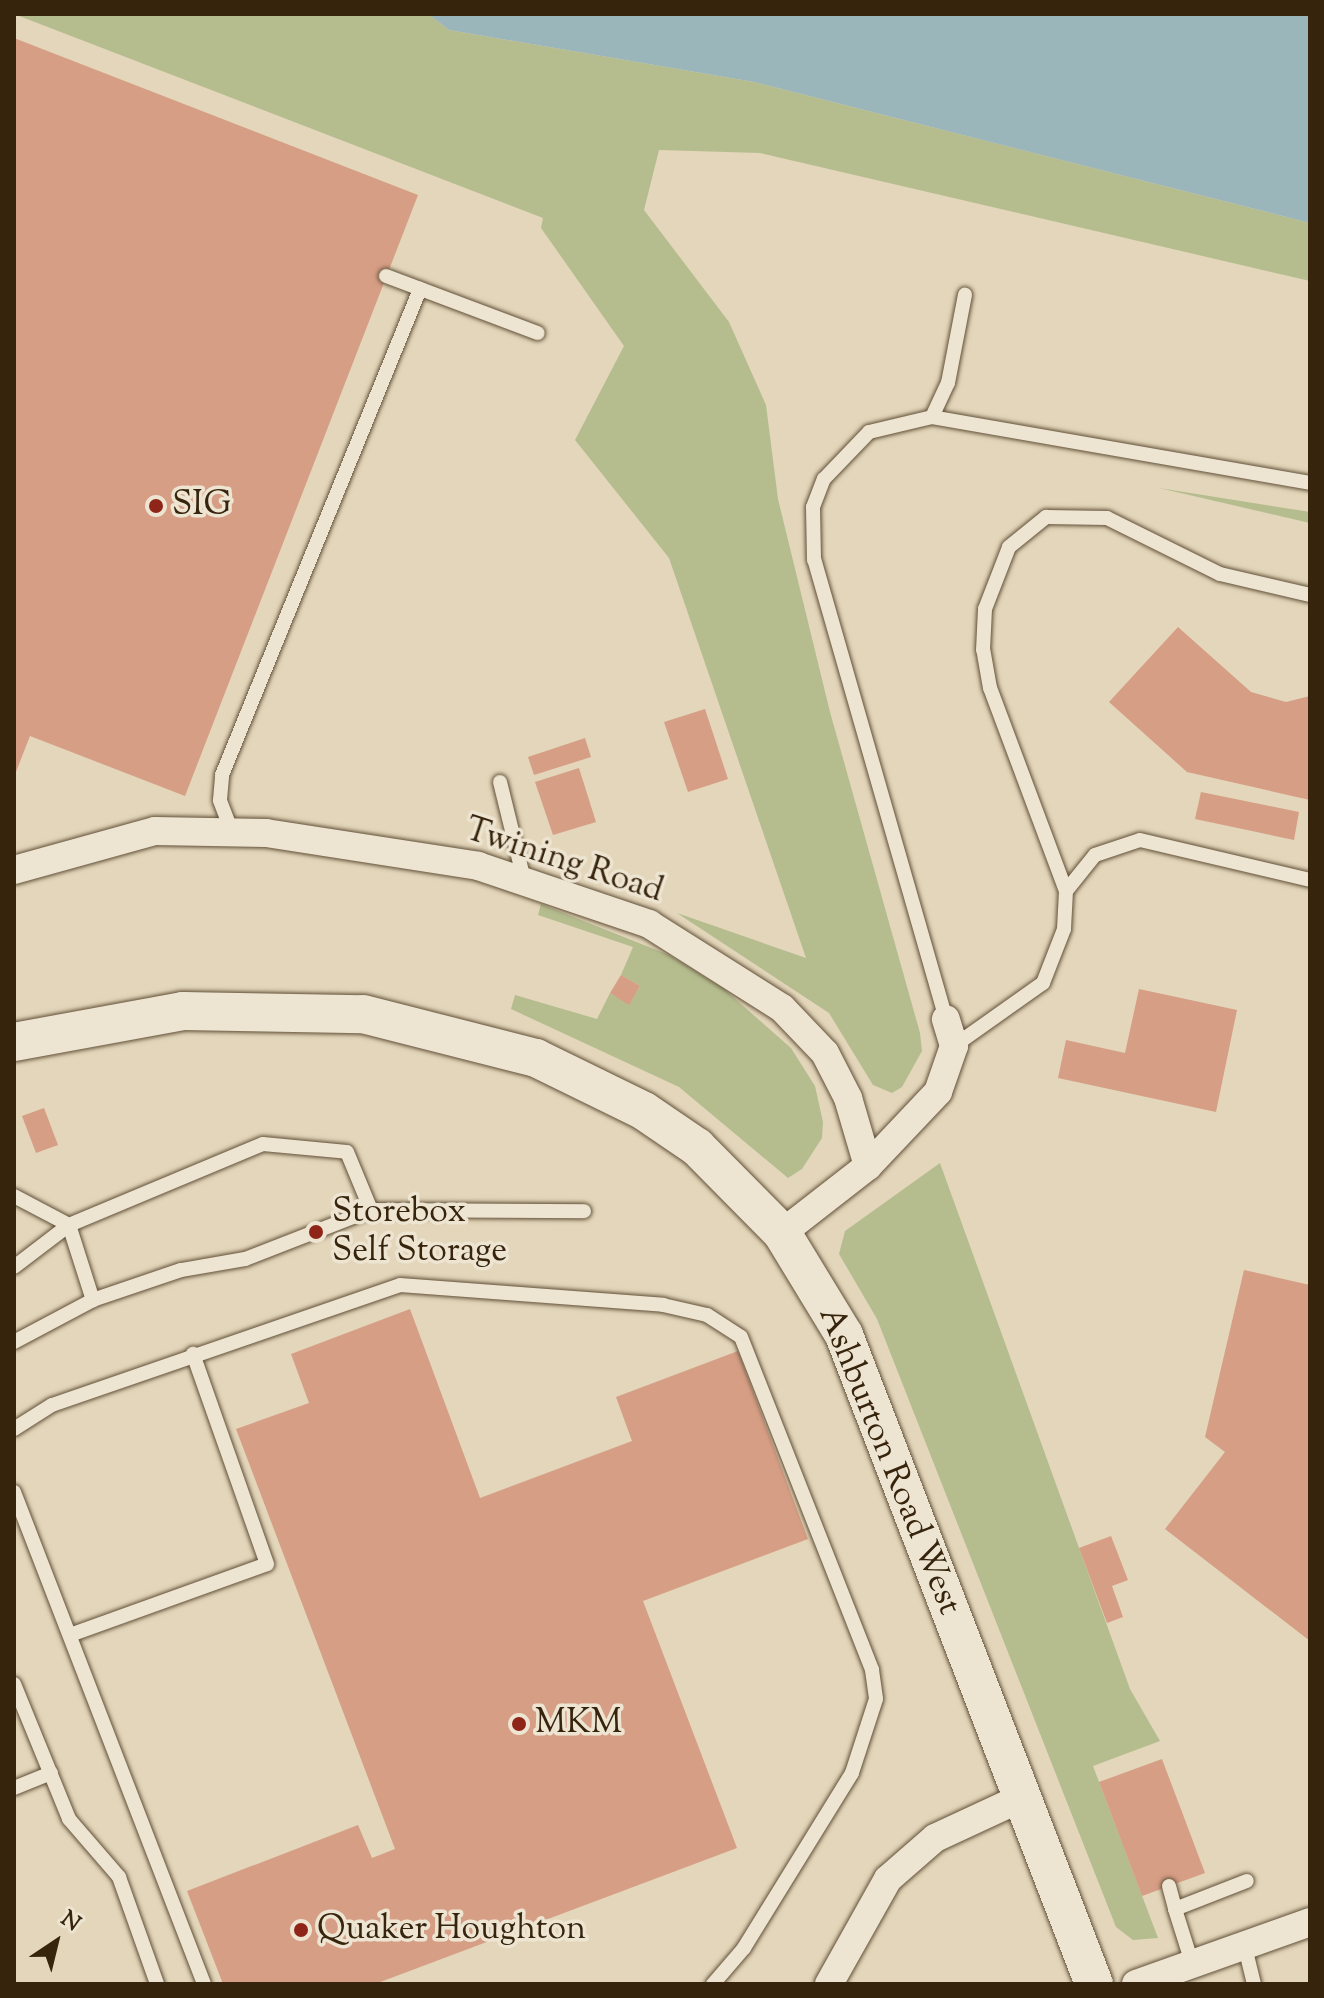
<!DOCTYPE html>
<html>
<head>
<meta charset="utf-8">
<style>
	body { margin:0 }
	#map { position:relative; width:1324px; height:1998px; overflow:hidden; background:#e3d6ba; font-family:"Sorts Mill Goudy",serif }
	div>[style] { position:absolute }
	.green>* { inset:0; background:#b5bd8f }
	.water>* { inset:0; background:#9ab6bb }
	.building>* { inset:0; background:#d69e85 }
	.roads { filter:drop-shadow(0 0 2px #615038) drop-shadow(0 0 2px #615038) }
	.service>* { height:14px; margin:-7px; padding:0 7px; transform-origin:7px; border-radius:7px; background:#ede4d2 }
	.minor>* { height:28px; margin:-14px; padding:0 14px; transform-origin:14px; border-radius:14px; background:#ede4d2 }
	.secondary>* { height:38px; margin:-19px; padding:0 19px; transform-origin:19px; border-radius:19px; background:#ede4d2 }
	.dots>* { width:22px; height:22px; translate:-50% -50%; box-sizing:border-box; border:4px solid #ede4d2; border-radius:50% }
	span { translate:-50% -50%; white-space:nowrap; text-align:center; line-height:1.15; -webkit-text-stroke:7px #ede4d2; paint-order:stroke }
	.poi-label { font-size:34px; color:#36240c }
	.left { translate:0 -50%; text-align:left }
	.street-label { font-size:34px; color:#36240c }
	.frame { position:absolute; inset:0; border:16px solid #36240c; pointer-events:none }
	.north { position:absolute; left:16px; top:1902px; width:80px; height:80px; -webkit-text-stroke:6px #ede4d2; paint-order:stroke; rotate:35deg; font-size:22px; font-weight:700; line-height:32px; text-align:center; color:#36240c }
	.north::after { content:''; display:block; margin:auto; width:28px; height:36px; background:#36240c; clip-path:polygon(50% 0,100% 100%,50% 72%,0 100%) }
</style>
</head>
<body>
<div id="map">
	<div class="green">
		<div style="clip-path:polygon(14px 14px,428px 14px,449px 30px,754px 82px,1310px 223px,1310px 281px,760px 153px,659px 150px,644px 210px,729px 322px,766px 405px,778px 499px,830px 712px,920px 1033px,922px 1051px,902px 1087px,892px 1093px,873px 1085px,829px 1013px,677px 913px,806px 958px,669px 558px,575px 440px,624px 346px,541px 228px,543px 218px)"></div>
		<div style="clip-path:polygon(1159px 488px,1310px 512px,1310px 523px)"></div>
		<div style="clip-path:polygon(541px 904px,669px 955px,724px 989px,791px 1048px,815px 1086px,823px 1122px,822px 1138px,802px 1169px,788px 1178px,679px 1087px,511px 1009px,515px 995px,597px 1019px,610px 993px,629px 1004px,640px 986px,621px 975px,633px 947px,538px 915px)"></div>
		<div style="clip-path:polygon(940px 1163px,1130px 1689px,1160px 1741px,1093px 1766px,1158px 1938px,1133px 1940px,1116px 1927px,877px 1319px,839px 1254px,845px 1231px)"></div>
	</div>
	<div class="water">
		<div style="clip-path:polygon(428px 14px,1310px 14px,1310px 223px,754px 82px,449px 30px)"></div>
	</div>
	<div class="building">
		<div style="clip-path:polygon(14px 38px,418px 195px,185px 796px,30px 736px,14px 777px)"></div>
		<div style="clip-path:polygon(1178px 627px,1251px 692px,1286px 702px,1310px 696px,1310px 800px,1187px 772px,1109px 702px)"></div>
		<div style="clip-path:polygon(705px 709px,728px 779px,688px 792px,664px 722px)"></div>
		<div style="clip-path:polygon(585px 738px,591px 757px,534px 775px,528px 757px)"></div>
		<div style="clip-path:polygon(579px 768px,596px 822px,553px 835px,535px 782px)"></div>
		<div style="clip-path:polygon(1201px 792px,1299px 812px,1294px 840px,1195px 819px)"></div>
		<div style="clip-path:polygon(621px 975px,640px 986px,629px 1005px,610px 993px)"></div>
		<div style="clip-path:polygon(1139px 989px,1237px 1010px,1216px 1112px,1058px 1078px,1066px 1040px,1125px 1053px)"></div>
		<div style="clip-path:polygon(44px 1108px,58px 1145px,36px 1153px,22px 1116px)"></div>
		<div style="clip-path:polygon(1244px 1270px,1310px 1285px,1310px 1641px,1165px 1529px,1225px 1452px,1205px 1437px)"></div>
		<div style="clip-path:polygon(410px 1309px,480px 1498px,632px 1441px,616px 1397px,738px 1351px,808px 1539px,643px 1601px,737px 1848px,375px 1984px,223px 1984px,187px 1891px,358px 1825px,372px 1858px,395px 1849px,236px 1429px,309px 1403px,291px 1354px)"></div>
		<div style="clip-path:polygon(1111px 1536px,1128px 1580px,1112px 1586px,1123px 1617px,1107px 1623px,1079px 1548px)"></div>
		<div style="clip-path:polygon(1162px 1759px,1205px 1873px,1142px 1896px,1099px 1782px)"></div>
	</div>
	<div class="roads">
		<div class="service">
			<div style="left:386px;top:276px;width:162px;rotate:20.6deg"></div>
			<div style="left:932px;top:417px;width:38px;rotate:-65deg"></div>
			<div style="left:948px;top:383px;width:90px;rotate:-79.1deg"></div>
			<div style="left:500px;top:782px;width:101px;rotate:76.2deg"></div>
			<div style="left:232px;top:832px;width:34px;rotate:-111deg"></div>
			<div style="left:220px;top:800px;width:25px;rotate:-85deg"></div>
			<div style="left:222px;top:775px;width:525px;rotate:-67.83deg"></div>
			<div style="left:1066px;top:891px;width:46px;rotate:-51.1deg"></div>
			<div style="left:1095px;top:855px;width:47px;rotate:-18.4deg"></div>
			<div style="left:1140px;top:840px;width:175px;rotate:13.2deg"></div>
			<div style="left:946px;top:1019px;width:478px;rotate:-106deg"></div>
			<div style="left:814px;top:560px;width:53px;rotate:-91.1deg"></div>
			<div style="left:813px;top:507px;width:30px;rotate:-69deg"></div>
			<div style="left:824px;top:479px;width:65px;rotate:-46.2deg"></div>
			<div style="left:869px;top:432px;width:65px;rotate:-13.4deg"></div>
			<div style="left:932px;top:417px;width:384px;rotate:9.9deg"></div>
			<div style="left:954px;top:1046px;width:109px;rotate:-35.3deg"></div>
			<div style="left:1043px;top:983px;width:58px;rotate:-68.7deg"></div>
			<div style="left:1064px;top:929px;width:38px;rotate:-87deg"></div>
			<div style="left:1066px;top:891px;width:217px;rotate:-110.5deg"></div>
			<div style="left:990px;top:688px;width:39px;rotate:-100deg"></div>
			<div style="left:983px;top:650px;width:41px;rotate:-87.2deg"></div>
			<div style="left:985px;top:609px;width:66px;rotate:-68.8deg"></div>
			<div style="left:1009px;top:547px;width:48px;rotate:-39deg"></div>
			<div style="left:1046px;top:517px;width:61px;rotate:0.9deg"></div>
			<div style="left:1107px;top:518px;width:126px;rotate:26.4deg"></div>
			<div style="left:1220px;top:574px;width:92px;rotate:13.1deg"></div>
			<div style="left:14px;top:1196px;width:62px;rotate:27.8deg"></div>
			<div style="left:371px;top:1210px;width:213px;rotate:0.3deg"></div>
			<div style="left:69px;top:1225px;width:79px;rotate:72.3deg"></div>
			<div style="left:14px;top:1267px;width:69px;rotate:-37.4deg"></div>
			<div style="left:69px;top:1225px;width:210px;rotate:-22.7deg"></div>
			<div style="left:263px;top:1144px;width:84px;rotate:5.4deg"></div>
			<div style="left:347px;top:1152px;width:63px;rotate:67.5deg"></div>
			<div style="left:371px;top:1210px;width:135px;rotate:158.7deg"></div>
			<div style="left:245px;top:1259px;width:65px;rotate:170.2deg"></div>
			<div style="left:181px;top:1270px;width:93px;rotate:161.2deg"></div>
			<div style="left:93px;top:1300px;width:89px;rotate:152deg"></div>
			<div style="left:14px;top:1429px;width:45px;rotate:-32.3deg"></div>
			<div style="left:52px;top:1405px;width:368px;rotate:-19deg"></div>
			<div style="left:400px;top:1285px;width:264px;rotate:4.3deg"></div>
			<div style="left:663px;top:1305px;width:45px;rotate:12.8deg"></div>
			<div style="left:707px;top:1315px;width:40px;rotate:32.9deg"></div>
			<div style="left:741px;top:1337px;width:358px;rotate:68.5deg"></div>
			<div style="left:872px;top:1670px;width:29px;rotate:82deg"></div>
			<div style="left:876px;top:1699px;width:78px;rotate:108deg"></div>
			<div style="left:852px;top:1773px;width:206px;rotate:121.7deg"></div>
			<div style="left:744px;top:1948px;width:48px;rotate:130.7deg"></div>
			<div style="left:14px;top:1492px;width:527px;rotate:68.88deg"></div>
			<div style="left:70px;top:1635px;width:209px;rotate:-19.8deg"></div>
			<div style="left:267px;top:1564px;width:223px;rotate:-109.4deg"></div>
			<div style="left:14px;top:1684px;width:146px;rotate:67.8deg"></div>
			<div style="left:69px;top:1819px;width:77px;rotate:49.2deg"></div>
			<div style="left:119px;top:1877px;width:114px;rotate:70.4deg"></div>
			<div style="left:14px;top:1788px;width:40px;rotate:-22deg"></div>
			<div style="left:1169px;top:1886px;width:24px;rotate:75deg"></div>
			<div style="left:1244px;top:1943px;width:42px;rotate:76.3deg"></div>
			<div style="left:1192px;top:1963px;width:57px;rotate:-107.5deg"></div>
			<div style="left:1175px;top:1909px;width:77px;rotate:-21.3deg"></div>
		</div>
		<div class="minor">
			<div style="left:14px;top:870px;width:146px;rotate:-15.5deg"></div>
			<div style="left:155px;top:831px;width:111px;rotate:1deg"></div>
			<div style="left:266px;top:833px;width:215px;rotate:8.8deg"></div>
			<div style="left:478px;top:866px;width:181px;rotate:18.7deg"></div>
			<div style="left:649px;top:924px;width:157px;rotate:32.3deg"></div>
			<div style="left:782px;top:1008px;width:62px;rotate:46.3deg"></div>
			<div style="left:825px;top:1053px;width:51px;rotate:62.9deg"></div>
			<div style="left:848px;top:1098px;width:71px;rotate:73.6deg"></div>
			<div style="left:868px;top:1166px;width:109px;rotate:142.1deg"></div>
			<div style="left:868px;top:1166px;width:102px;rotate:-46.6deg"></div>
			<div style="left:938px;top:1092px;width:49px;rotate:-70.8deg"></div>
			<div style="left:954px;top:1046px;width:28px;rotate:-107deg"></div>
			<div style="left:829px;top:1984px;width:120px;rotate:-60.7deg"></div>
			<div style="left:888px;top:1879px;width:62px;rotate:-41.1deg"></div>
			<div style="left:935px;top:1838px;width:95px;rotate:-24.9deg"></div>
			<div style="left:1136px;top:1984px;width:185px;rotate:-19.6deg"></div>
		</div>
		<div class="secondary">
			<div style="left:14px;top:1042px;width:172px;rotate:-10.4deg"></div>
			<div style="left:183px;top:1011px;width:180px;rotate:1deg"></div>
			<div style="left:363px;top:1014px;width:179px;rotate:14.3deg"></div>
			<div style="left:536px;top:1058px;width:120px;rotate:26.1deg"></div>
			<div style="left:644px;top:1111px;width:64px;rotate:34.2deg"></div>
			<div style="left:697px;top:1147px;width:121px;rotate:45.3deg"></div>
			<div style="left:782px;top:1233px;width:119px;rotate:58.7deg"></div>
			<div style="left:844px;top:1335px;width:695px;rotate:68.93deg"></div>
		</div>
	</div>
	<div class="dots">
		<div style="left:156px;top:506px;background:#8f2418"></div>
		<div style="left:316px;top:1232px;background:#8f2418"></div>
		<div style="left:519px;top:1724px;background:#8f2418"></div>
		<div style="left:301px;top:1930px;background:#8f2418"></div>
	</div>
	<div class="poi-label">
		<span class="left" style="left:172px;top:506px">SIG</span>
		<span class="left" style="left:332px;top:1232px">Storebox<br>Self Storage</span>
		<span class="left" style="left:535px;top:1724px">MKM</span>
		<span class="left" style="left:317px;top:1930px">Quaker Houghton</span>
	</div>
	<div class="street-label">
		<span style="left:564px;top:861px;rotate:18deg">Twining Road</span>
		<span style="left:889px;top:1461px;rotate:68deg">Ashburton Road West</span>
	</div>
	<div class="frame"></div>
	<div class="north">N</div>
</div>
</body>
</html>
